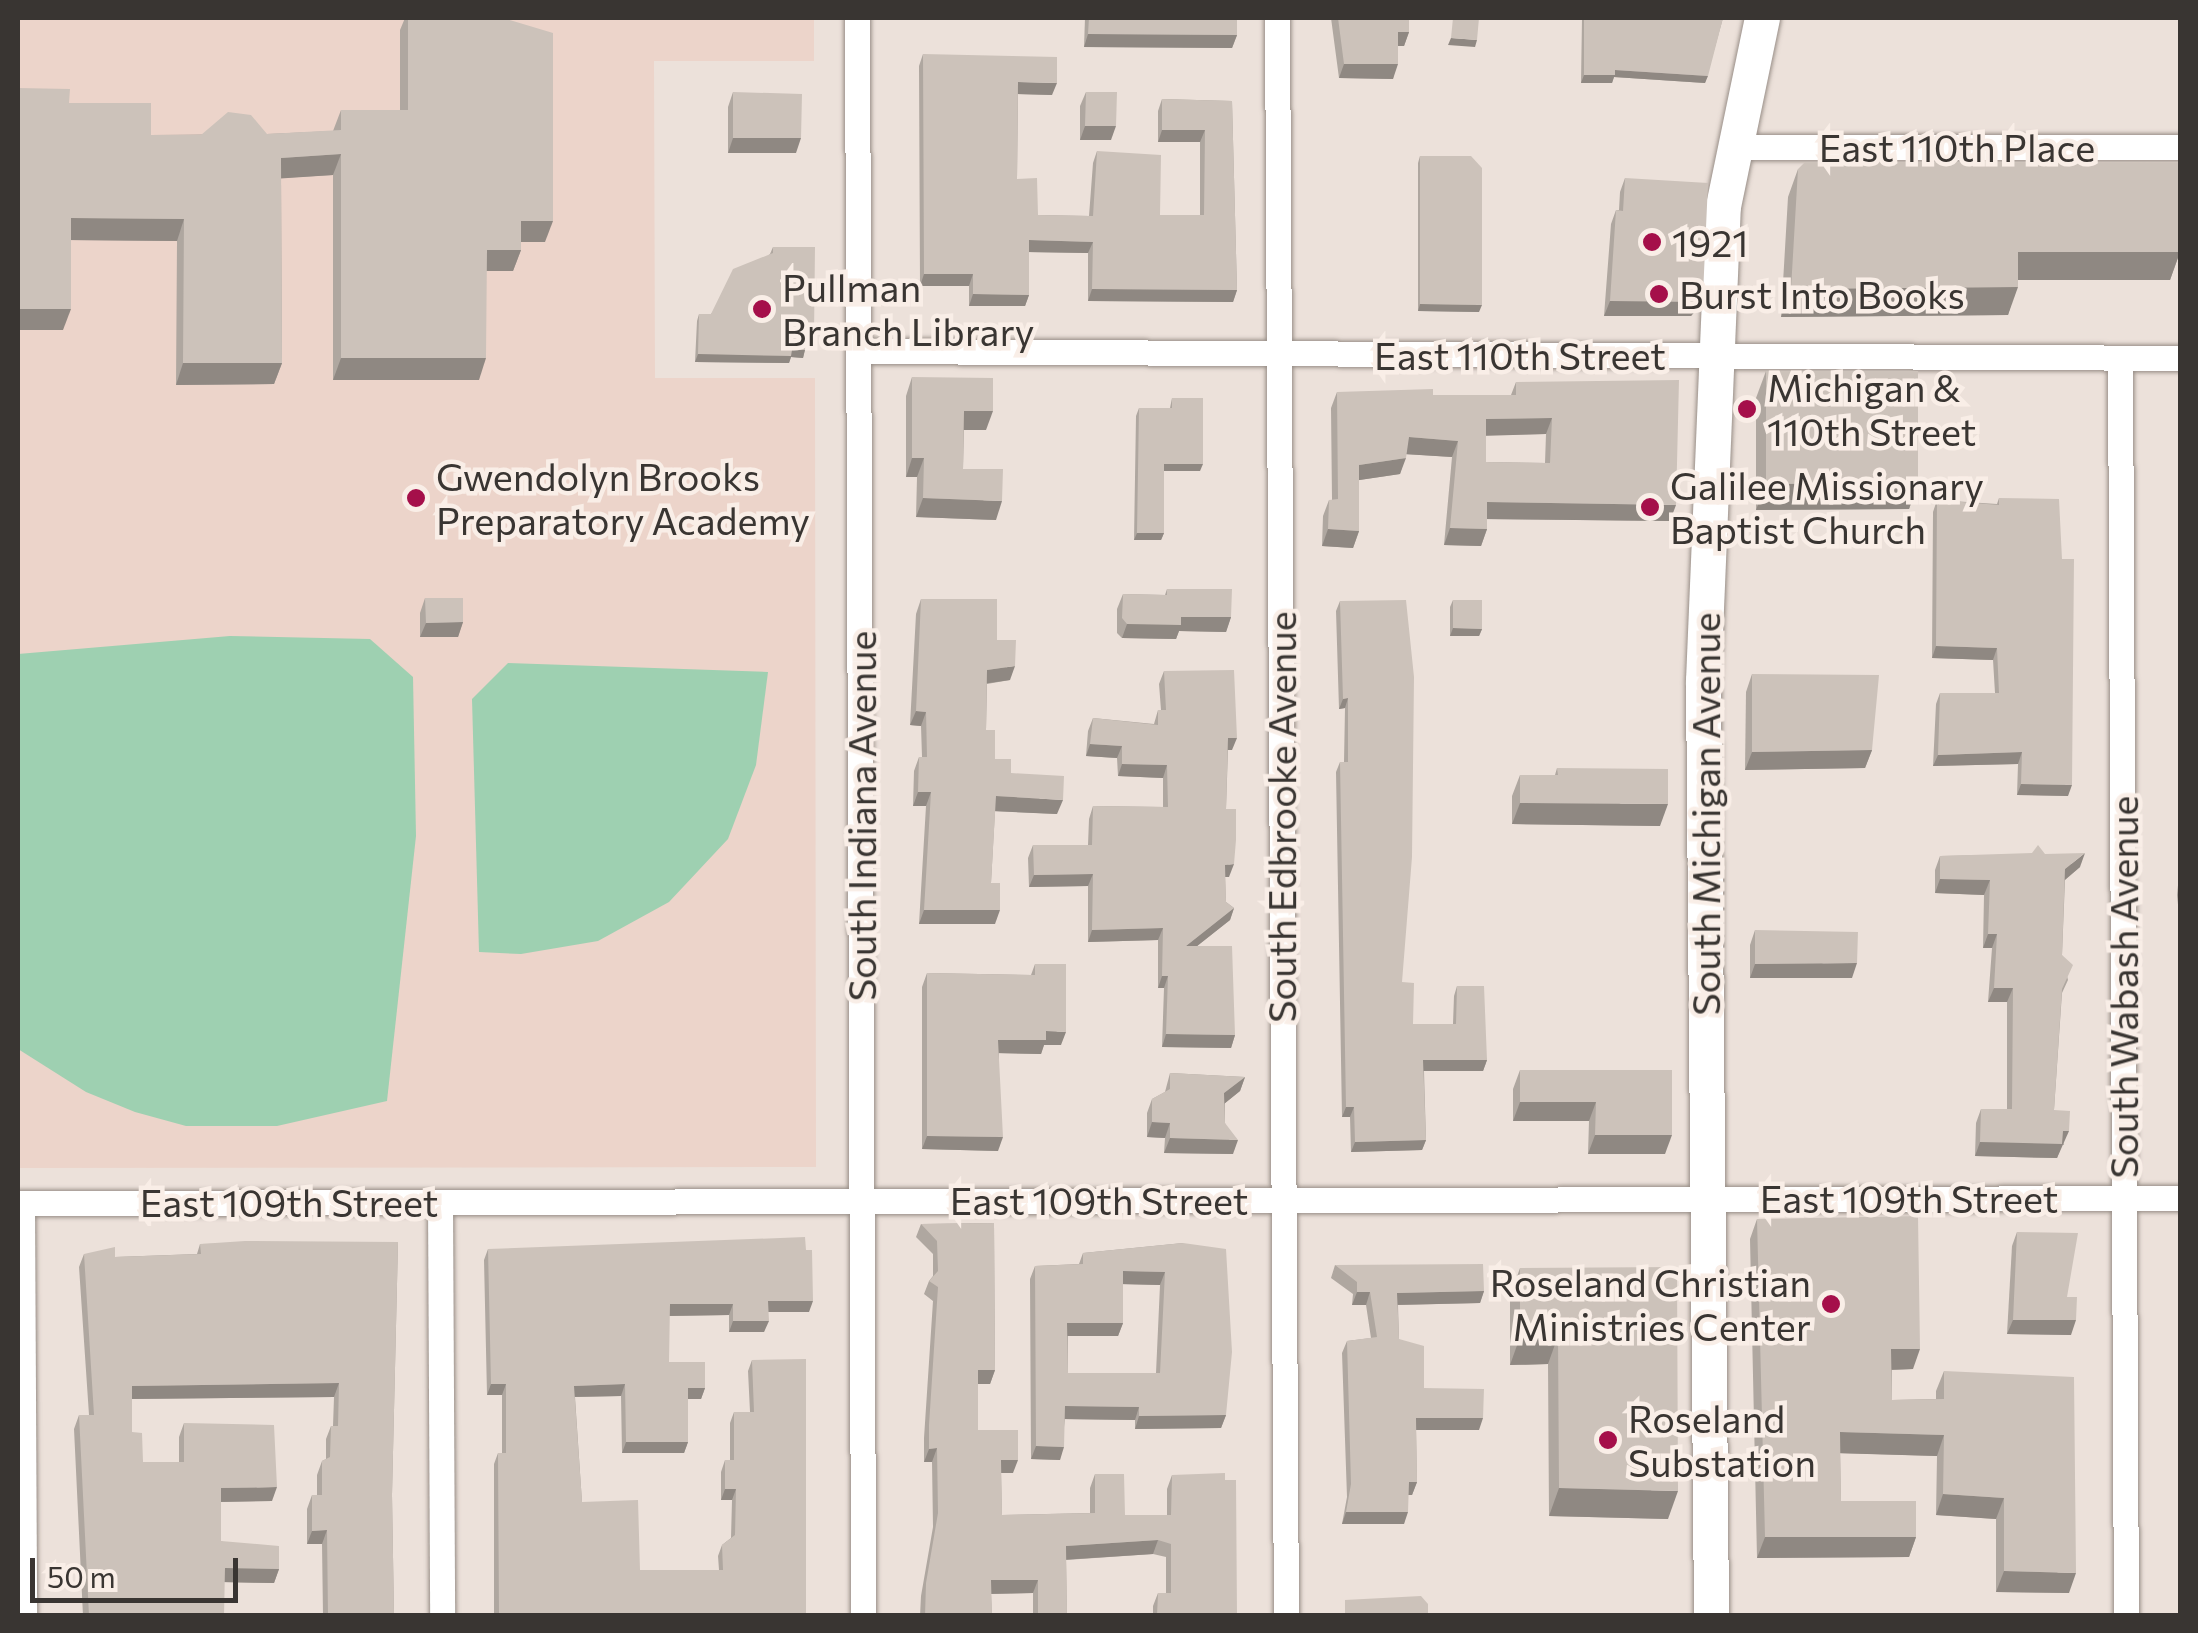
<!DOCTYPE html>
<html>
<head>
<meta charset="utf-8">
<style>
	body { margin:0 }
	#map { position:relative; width:2198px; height:1633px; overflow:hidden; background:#ece1da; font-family:Commissioner,sans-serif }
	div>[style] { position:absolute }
	.education>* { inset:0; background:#ecd4ca }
	.green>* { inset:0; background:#9ed0b1 }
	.roads { filter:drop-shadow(0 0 2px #988e87) drop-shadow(0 0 2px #988e87) }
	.minor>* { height:25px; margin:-12.5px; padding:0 12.5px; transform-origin:12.5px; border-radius:12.5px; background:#fff }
	.secondary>* { height:35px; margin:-17.5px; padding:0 17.5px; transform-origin:17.5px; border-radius:17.5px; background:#fff }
	.wall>* { inset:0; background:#afa7a0 }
	.shaded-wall>* { inset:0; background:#8f8882 }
	.building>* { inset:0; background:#ccc2ba }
	.dots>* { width:28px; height:28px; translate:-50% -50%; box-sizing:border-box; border:5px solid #f9eee7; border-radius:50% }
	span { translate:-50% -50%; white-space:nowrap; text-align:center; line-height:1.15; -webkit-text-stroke:9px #f9eee7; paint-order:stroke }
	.street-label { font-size:38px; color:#393532 }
	.poi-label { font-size:38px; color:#393532 }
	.left { translate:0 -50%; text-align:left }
	.right { translate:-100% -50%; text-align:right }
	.frame { position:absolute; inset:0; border:20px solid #393532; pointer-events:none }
	.scale { position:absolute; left:30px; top:1558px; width:208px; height:45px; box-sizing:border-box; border:5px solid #393532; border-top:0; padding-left:12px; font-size:30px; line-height:35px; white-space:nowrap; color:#393532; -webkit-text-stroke:8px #f9eee7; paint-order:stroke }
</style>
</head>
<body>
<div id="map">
	<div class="education">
		<div style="clip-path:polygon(18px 18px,814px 18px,814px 61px,654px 61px,655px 378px,815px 378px,816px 1167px,18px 1168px)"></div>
	</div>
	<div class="green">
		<div style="clip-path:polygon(230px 636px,370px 639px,413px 677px,416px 836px,387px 1101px,277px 1126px,186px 1126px,135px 1112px,86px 1092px,18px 1049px,18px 654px)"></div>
		<div style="clip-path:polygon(508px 663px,768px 672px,756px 765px,728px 839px,669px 902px,598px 941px,521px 954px,479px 952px,472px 699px)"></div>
	</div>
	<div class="roads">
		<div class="minor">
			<div style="left:857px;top:18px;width:1598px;rotate:89.78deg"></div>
			<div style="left:1277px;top:18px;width:1598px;rotate:89.68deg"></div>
			<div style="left:1733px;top:147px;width:447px"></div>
			<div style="left:860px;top:351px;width:1320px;rotate:0.3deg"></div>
			<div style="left:2120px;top:358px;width:1258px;rotate:89.73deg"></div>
			<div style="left:440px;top:1202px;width:414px;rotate:89.7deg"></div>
			<div style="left:18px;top:1203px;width:2162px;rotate:-0.13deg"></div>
			<div style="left:22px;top:1203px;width:413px;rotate:89.7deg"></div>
		</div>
		<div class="secondary">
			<div style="left:1711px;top:1616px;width:936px;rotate:-90.49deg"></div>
			<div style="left:1703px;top:680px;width:474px;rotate:-87.6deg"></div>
			<div style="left:1723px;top:206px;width:192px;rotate:-78.3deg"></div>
		</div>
	</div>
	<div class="wall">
		<div style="clip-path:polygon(405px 18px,503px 18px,545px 242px,521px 242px,521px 250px,513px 271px,486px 271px,479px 380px,333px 380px,333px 175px,281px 178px,282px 363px,274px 384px,176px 385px,177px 241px,71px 240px,63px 330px,18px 330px,18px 88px,69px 103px,151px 135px,267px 134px,333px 131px,341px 110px,400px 110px,400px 30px)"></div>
		<div style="clip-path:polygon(1085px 18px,1237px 18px,1237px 35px,1232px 48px,1084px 47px)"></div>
		<div style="clip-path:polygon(1331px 18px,1409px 18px,1409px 32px,1404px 46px,1398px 46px,1393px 79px,1339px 78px)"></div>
		<div style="clip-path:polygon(1582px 18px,1723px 18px,1705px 83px,1614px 77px,1612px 83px,1581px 83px)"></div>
		<div style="clip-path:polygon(923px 54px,1052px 95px,1018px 94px,1017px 179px,1038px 215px,1089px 216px,1093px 163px,1097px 151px,1160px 215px,1200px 215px,1200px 142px,1158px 142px,1158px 111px,1162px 99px,1232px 101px,1237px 290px,1233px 302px,1088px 301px,1088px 253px,1029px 252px,1029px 295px,1025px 306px,969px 306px,969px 286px,920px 286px,919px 66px)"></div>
		<div style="clip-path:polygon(733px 92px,796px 153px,728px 153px,728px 107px)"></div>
		<div style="clip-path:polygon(1086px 92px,1111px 140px,1080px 140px,1080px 106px)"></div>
		<div style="clip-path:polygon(1420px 156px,1479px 312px,1418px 311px,1418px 163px)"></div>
		<div style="clip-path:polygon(1798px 169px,2180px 252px,2170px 280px,2018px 280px,2008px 315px,1781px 317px,1788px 197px)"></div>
		<div style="clip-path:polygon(1625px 178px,1697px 309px,1691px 316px,1604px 316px,1611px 224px,1616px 210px,1619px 210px,1620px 192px)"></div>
		<div style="clip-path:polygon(773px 247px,814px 336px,811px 343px,806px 344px,803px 358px,791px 357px,789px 363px,695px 362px,697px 321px,699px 314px,711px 314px,770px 254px)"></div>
		<div style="clip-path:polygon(1766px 371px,1918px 483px,1909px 509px,1756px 510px,1756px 398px)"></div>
		<div style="clip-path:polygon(912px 377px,986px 430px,964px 430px,963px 469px,996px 520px,916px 517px,917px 477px,906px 477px,906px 396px)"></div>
		<div style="clip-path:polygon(evenodd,1516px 382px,1670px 521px,1487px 519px,1487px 529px,1481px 546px,1444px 545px,1452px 457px,1406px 454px,1400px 474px,1359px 480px,1359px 531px,1353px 548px,1322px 546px,1323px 516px,1329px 500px,1332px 500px,1331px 408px,1337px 392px,1433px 395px,1511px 395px,1516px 382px,1546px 434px,1545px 463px,1486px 462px,1486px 435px,1546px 434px)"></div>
		<div style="clip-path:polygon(1172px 398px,1200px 471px,1164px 471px,1164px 533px,1161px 540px,1134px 540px,1136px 416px,1139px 408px,1170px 408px)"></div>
		<div style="clip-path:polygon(2180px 489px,2180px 555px,2179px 523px)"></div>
		<div style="clip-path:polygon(1999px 498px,2068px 796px,2017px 795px,2018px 764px,1933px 766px,1936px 704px,1940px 693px,1995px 693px,1993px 660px,1932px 658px,1933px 512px,1937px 500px,1997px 504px)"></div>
		<div style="clip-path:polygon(1167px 589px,1231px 617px,1226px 632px,1179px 631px,1176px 639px,1122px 638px,1117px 633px,1117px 609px,1123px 594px,1165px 595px)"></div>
		<div style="clip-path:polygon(425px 598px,463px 622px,458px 637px,420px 637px,420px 613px)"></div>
		<div style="clip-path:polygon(921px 599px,997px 640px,1010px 680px,987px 684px,986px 730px,995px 759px,1057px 814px,995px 811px,991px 883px,995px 924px,919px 924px,926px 806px,913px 806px,914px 771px,919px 757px,922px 757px,921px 726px,910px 725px,916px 614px)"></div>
		<div style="clip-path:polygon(1453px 600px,1482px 629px,1479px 636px,1450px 636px,1450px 607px)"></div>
		<div style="clip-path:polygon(1340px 601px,1402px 982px,1413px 1024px,1453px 1024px,1454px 996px,1457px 986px,1487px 1060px,1483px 1071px,1424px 1071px,1426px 1140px,1422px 1150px,1351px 1152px,1350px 1117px,1342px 1117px,1336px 772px,1340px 762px,1344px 762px,1345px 708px,1339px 709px,1336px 611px)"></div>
		<div style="clip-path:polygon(1164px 671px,1232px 750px,1228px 750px,1226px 809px,1229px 877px,1225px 877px,1226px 902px,1234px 908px,1230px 920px,1197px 946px,1235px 1035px,1231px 1048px,1162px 1047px,1164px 988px,1158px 988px,1158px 940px,1088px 942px,1088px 886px,1029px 887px,1028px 858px,1033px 845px,1088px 845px,1089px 819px,1093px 806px,1163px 807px,1163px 778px,1118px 776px,1117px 758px,1086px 756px,1088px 731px,1093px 718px,1154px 724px,1158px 710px,1161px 710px,1159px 684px)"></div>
		<div style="clip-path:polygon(1752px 674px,1872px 750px,1865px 768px,1745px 770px,1746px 692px)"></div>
		<div style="clip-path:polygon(1557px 768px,1660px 826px,1512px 824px,1512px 796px,1520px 775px,1555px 775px)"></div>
		<div style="clip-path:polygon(2045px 854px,2080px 867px,2065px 880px,2062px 955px,2068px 980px,2062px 993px,2054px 1110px,2064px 1145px,2062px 1145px,2057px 1158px,1975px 1156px,1976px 1123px,1981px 1109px,2007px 1109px,2007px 1002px,1988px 1002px,1992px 948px,1983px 948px,1984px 895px,1935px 893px,1935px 870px,1940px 856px)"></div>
		<div style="clip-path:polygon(2180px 866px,2180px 924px,2177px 895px)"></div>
		<div style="clip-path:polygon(1755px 930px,1852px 978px,1750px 978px,1750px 945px)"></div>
		<div style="clip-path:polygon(1035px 964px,1061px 1045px,1044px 1045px,1041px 1054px,999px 1053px,998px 1151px,922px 1149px,922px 987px,927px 973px,1031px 975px)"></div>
		<div style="clip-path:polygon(2180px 1033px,2180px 1122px,2179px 1121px)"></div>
		<div style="clip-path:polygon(1520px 1070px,1672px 1070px,1665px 1154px,1588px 1154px,1589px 1121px,1513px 1121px,1513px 1089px)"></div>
		<div style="clip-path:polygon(1170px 1073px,1245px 1077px,1240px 1091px,1225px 1103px,1225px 1123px,1233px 1154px,1164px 1153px,1165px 1138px,1147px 1137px,1147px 1113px,1152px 1099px,1165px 1092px)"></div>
		<div style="clip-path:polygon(1757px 1219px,1913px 1369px,1892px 1370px,1892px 1400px,1936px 1399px,1936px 1391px,1944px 1371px,2069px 1593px,1996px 1592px,1996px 1519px,1936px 1515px,1937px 1456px,1840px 1453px,1841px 1501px,1916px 1537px,1909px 1557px,1757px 1558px,1750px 1239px)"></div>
		<div style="clip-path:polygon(994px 1223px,995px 1370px,990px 1384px,978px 1384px,978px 1430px,1013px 1473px,1001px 1473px,1002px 1515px,1090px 1513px,1090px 1488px,1095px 1474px,1125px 1515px,1167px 1515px,1167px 1489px,1172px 1475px,1237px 1616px,1153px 1616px,1153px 1606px,1158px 1593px,1166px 1593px,1166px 1557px,1153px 1554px,1066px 1560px,1067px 1616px,1033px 1616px,1033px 1593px,991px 1594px,992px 1616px,920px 1616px,921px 1596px,933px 1527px,932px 1462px,924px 1462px,924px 1438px,933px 1301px,924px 1294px,929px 1281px,933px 1276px,933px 1254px,916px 1237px,921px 1224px)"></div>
		<div style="clip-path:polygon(2017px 1232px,2071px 1335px,2007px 1334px,2012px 1246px)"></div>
		<div style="clip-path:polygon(398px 1242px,392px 1495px,394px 1616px,323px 1616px,322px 1544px,307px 1544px,307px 1509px,312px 1495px,317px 1495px,317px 1475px,322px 1461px,326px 1459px,326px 1439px,331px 1426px,333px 1426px,334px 1397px,132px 1399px,132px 1432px,143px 1462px,179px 1462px,179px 1437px,184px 1423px,272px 1501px,221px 1502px,221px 1541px,279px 1569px,274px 1583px,224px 1582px,224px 1616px,83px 1616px,74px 1429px,79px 1415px,89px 1415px,79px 1267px,84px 1254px,115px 1257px,197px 1254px,200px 1244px)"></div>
		<div style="clip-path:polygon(evenodd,1183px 1243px,1226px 1415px,1221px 1428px,1135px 1429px,1135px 1420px,1065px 1419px,1060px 1460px,1031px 1459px,1030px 1279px,1035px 1266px,1079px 1264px,1083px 1253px,1183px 1243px,1123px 1284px,1160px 1285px,1156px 1373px,1068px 1373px,1068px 1336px,1118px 1336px,1123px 1323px,1123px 1284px)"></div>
		<div style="clip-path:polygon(488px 1249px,806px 1250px,809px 1312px,768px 1312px,764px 1332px,729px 1332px,729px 1315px,669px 1316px,669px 1362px,705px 1388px,701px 1399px,688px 1399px,688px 1442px,684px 1453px,622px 1453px,621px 1396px,575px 1397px,582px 1502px,640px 1570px,719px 1570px,718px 1556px,722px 1545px,731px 1538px,732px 1500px,721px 1500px,721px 1472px,725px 1460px,730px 1460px,730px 1423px,734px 1412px,750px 1412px,748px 1371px,752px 1360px,806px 1616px,494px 1616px,494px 1464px,498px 1453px,502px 1453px,502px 1395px,487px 1395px,484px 1260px)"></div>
		<div style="clip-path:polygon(1335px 1265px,1484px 1291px,1480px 1303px,1398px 1305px,1399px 1339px,1424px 1388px,1479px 1430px,1416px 1430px,1417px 1482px,1412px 1495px,1408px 1495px,1404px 1524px,1342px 1524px,1347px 1497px,1342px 1353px,1347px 1341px,1371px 1338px,1366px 1305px,1352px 1305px,1353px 1294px,1331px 1278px)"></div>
		<div style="clip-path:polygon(1520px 1268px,1668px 1519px,1549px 1516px,1548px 1364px,1510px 1365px,1510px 1296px)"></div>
	</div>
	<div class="shaded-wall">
		<div style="clip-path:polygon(1398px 32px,1409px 32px,1404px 46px,1393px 46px)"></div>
		<div style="clip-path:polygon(1088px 34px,1237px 35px,1232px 48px,1084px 47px)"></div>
		<div style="clip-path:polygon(1451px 38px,1477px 40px,1475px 47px,1448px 45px)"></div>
		<div style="clip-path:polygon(1344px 64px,1398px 64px,1393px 79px,1339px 78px)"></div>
		<div style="clip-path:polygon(1615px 70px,1708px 76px,1705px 83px,1614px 77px,1612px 83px,1581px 83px,1584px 75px)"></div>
		<div style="clip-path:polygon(1018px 82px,1057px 83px,1052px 95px,1014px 94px)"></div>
		<div style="clip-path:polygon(1085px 126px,1116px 126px,1111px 140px,1080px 140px)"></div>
		<div style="clip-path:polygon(1162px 130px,1205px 130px,1200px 142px,1158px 142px)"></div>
		<div style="clip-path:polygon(733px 138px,801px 138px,796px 153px,728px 153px)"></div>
		<div style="clip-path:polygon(341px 154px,333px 175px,273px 179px,281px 158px)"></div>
		<div style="clip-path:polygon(71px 218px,184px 219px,177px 241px,63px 240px)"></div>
		<div style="clip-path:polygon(521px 221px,553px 221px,545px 242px,513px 242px)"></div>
		<div style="clip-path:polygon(1029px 240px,1093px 242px,1088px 253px,1025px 252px)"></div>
		<div style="clip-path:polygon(487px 250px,521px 250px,513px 271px,479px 271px)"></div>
		<div style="clip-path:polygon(2018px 252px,2180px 252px,2170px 280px,2008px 280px)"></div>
		<div style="clip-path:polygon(924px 274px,973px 274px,969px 286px,920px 286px)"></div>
		<div style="clip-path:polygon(2018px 287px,2008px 315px,1781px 317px,1791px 289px)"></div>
		<div style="clip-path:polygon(1092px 289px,1237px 290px,1233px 302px,1088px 301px)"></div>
		<div style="clip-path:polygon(973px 294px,1029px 295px,1025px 306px,969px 306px)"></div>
		<div style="clip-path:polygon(1703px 295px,1697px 309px,1691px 316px,1604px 316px,1610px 301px)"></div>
		<div style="clip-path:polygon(1420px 304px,1482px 305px,1479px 312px,1418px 311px)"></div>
		<div style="clip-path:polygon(18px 309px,71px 309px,63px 330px,18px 330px)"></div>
		<div style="clip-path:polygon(806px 336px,814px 336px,811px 343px,803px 344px)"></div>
		<div style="clip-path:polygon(792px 350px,805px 350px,803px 358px,791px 357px,789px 363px,695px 362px,698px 354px)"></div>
		<div style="clip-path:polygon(341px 358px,486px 358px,479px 380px,333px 380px)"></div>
		<div style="clip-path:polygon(183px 363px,282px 363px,274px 384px,176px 385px)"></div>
		<div style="clip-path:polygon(964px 411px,993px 411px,986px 430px,958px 430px)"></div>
		<div style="clip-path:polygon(1552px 418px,1546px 434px,1480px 436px,1486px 419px)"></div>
		<div style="clip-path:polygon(1409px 437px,1458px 441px,1452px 457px,1403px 454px)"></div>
		<div style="clip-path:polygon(912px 458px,924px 458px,917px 477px,906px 477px)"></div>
		<div style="clip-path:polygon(1406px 458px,1400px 474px,1353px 481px,1359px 465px)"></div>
		<div style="clip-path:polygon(1164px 464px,1203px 464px,1200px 471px,1162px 471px)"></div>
		<div style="clip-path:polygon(1918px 483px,1909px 509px,1756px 510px,1766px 484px)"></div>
		<div style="clip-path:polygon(923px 498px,1002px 501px,996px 520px,916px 517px)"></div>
		<div style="clip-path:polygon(1487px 502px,1676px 505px,1670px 521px,1481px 519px)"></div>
		<div style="clip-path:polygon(1450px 528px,1487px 529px,1481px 546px,1444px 545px)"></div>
		<div style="clip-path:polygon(1328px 529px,1359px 531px,1353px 548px,1322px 546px)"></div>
		<div style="clip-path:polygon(1137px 533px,1164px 533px,1161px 540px,1134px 540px)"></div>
		<div style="clip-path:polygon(1181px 617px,1231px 617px,1226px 632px,1179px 631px,1176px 639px,1122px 638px,1127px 624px)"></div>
		<div style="clip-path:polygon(463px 622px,458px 637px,420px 637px,426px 623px)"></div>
		<div style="clip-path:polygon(1453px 628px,1482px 629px,1479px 636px,1450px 636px)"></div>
		<div style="clip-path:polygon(1936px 646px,1997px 648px,1993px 660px,1932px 658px)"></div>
		<div style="clip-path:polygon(1015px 666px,1010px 680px,982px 684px,987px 670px)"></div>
		<div style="clip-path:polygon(1348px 698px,1345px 708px,1339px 709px,1343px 699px)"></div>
		<div style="clip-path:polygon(916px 711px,926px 712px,921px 726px,910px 725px)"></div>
		<div style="clip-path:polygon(1228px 738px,1237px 738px,1232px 750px,1224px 750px)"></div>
		<div style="clip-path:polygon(1090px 744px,1122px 746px,1117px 758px,1086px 756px)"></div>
		<div style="clip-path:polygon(1872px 750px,1865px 768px,1745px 770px,1752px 752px)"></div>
		<div style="clip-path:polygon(2022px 752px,2018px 764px,1933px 766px,1938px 755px)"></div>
		<div style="clip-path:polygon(1122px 764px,1167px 765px,1163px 778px,1118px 776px)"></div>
		<div style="clip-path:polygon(2021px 784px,2072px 785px,2068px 796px,2017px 795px)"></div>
		<div style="clip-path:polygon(918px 792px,931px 792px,926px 806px,913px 806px)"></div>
		<div style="clip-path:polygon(996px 796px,1063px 800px,1057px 814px,991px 811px)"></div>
		<div style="clip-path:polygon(1520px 803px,1668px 804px,1660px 826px,1512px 824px)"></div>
		<div style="clip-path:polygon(2085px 853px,2080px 867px,2060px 884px,2065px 869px)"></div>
		<div style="clip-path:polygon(1234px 864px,1229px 877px,1221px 877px,1225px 865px)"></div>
		<div style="clip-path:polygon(1093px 874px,1088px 886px,1029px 887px,1034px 875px)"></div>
		<div style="clip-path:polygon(1940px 879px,1990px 880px,1984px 895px,1935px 893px)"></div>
		<div style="clip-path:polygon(1234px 908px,1230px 920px,1182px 958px,1186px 946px)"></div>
		<div style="clip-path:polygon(924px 910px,1000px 910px,995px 924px,919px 924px)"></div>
		<div style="clip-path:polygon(1163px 928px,1158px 940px,1088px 942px,1092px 930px)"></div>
		<div style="clip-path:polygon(1988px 934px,1997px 934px,1992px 948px,1983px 948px)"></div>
		<div style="clip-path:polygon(1857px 963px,1852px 978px,1750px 978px,1755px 964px)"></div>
		<div style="clip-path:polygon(1162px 976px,1168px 976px,1164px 988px,1158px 988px)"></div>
		<div style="clip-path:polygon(1994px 988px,2013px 988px,2007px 1002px,1988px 1002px)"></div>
		<div style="clip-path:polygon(1046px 1031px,1066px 1032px,1061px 1045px,1044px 1045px,1041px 1054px,993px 1053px,998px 1040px)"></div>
		<div style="clip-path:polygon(1166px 1034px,1235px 1035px,1231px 1048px,1162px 1047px)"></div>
		<div style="clip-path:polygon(1423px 1060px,1487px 1060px,1483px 1071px,1420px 1071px)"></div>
		<div style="clip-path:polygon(1245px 1077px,1240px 1091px,1219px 1108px,1224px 1093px)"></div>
		<div style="clip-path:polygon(1520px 1102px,1596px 1102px,1589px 1121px,1513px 1121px)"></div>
		<div style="clip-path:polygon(1346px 1107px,1354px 1107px,1350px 1117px,1342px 1117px)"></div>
		<div style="clip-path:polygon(1152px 1122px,1170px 1123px,1165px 1138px,1147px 1137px)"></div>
		<div style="clip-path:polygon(2063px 1131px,2069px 1131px,2057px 1158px,1975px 1156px,1980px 1142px)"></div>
		<div style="clip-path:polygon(1595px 1135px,1672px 1135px,1665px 1154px,1588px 1154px)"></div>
		<div style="clip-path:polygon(927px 1136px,1003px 1137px,998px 1151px,922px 1149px)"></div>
		<div style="clip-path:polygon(1170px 1138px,1238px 1140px,1233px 1154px,1164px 1153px)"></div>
		<div style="clip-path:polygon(1426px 1140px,1422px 1150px,1351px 1152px,1355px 1142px)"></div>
		<div style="clip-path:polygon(1123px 1271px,1165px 1272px,1160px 1285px,1118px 1284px)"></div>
		<div style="clip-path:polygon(1484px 1291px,1480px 1303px,1393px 1305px,1397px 1293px)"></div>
		<div style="clip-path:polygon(1357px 1292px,1370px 1292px,1366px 1305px,1352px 1305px)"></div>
		<div style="clip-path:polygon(768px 1301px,813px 1301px,809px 1312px,764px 1312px)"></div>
		<div style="clip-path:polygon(670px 1304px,733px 1304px,729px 1315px,666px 1316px)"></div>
		<div style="clip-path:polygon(2013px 1320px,2076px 1320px,2071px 1335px,2007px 1334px)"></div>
		<div style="clip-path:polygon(733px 1321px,769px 1321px,764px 1332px,729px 1332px)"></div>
		<div style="clip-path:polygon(1067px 1323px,1123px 1323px,1118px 1336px,1063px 1336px)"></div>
		<div style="clip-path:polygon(1558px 1336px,1548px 1364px,1510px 1365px,1520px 1337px)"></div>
		<div style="clip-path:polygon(1891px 1349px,1920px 1349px,1913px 1369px,1884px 1370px)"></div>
		<div style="clip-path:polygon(978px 1370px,995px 1370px,990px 1384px,973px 1384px)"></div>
		<div style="clip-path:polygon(339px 1383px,334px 1397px,128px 1399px,132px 1386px)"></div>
		<div style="clip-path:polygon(491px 1384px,506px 1384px,502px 1395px,487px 1395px)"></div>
		<div style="clip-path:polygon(625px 1384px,621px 1396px,570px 1397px,574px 1386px)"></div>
		<div style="clip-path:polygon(688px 1388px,705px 1388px,701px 1399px,684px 1399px)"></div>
		<div style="clip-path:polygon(1065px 1406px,1139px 1407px,1135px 1420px,1060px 1419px)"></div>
		<div style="clip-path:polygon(1226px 1415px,1221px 1428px,1135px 1429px,1139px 1416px)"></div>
		<div style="clip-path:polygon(1416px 1418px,1483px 1418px,1479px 1430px,1411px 1430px)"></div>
		<div style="clip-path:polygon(1840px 1432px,1944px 1435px,1937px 1456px,1832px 1453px)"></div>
		<div style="clip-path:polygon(626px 1442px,688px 1442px,684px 1453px,622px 1453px)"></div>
		<div style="clip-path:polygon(1036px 1446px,1064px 1447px,1060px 1460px,1031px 1459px)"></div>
		<div style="clip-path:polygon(937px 1448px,932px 1462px,924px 1462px,929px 1449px)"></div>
		<div style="clip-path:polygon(1001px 1460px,1018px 1460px,1013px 1473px,996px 1473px)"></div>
		<div style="clip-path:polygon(1409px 1482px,1417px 1482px,1412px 1495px,1404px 1495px)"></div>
		<div style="clip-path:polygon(277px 1487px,272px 1501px,217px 1502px,221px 1488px)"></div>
		<div style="clip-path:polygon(1559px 1488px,1678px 1491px,1668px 1519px,1549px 1516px)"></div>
		<div style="clip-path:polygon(725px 1489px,736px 1489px,732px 1500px,721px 1500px)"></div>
		<div style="clip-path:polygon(1943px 1494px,2004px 1498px,1996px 1519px,1936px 1515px)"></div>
		<div style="clip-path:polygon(1346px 1512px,1408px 1512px,1404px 1524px,1342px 1524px)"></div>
		<div style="clip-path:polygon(327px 1530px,322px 1544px,307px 1544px,312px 1531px)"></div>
		<div style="clip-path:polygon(1765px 1537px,1916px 1537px,1909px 1557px,1757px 1558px)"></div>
		<div style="clip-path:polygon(1158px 1540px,1153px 1554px,1061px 1560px,1066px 1546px)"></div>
		<div style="clip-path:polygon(225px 1568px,279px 1569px,274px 1583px,220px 1582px)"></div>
		<div style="clip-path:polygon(2004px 1571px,2076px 1573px,2069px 1593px,1996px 1592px)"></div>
		<div style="clip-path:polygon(991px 1580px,1038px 1580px,1033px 1593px,986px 1594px)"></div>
	</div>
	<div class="building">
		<div style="clip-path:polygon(408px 18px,503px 18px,553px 33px,553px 221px,521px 221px,521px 250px,487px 250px,486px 358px,341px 358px,341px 154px,281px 158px,282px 363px,183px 363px,184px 219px,71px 218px,71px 309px,18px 309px,18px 88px,70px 89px,69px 103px,151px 103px,151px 135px,201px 135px,228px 112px,251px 115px,267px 134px,341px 130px,341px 110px,408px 110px)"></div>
		<div style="clip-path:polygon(1089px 18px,1237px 18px,1237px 35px,1088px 34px)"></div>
		<div style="clip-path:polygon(1338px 18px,1409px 18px,1409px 32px,1398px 32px,1398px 64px,1344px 64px)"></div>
		<div style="clip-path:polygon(1453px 18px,1479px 18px,1477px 40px,1451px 38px)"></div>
		<div style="clip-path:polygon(1584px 18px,1723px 18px,1708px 76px,1615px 70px,1615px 75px,1584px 75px)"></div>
		<div style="clip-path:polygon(923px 54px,1057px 57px,1057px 83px,1018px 82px,1017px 179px,1037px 178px,1038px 215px,1093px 216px,1097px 151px,1161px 155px,1160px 215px,1204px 215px,1205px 130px,1162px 130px,1162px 99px,1232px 101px,1237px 290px,1092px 289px,1093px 242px,1029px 240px,1029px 295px,973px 294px,973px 274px,924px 274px)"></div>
		<div style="clip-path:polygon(733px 92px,802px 94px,801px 138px,733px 138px)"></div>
		<div style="clip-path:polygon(1086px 92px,1117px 92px,1116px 126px,1085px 126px)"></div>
		<div style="clip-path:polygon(1420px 156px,1471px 156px,1482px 168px,1482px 305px,1420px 304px)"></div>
		<div style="clip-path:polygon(1805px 162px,2180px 163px,2180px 252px,2018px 252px,2018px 287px,1791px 289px,1798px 169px)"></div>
		<div style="clip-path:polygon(1625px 178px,1708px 183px,1703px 295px,1696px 302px,1610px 301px,1616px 210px,1623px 211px)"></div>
		<div style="clip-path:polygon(773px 247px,815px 247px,814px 336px,806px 336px,805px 350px,792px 350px,791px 356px,698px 354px,699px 314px,711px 314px,733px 269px,773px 253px)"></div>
		<div style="clip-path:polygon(1766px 371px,1918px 371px,1918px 483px,1766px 484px)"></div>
		<div style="clip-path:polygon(912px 377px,993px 378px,993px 411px,964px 411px,963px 469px,1003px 469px,1002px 501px,923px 498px,924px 458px,912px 458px)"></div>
		<div style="clip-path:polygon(evenodd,1679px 380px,1676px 505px,1487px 502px,1487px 529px,1450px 528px,1458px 441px,1409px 437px,1406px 458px,1359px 465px,1359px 531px,1328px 529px,1329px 500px,1338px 499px,1337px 392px,1433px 389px,1433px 395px,1516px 395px,1516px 382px,1679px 380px,1552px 418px,1550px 463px,1486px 462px,1486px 419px,1552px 418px)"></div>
		<div style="clip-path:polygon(1172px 398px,1203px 398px,1203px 464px,1164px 464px,1164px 533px,1137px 533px,1139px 408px,1172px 408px)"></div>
		<div style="clip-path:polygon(1999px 498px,2059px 499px,2062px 559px,2074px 559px,2072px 785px,2021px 784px,2022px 752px,1938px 755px,1940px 693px,1999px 693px,1997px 648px,1936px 646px,1937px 500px,1999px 505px)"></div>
		<div style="clip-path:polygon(1167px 589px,1232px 589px,1231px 617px,1181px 617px,1181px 625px,1127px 624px,1122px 618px,1123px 594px,1167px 595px)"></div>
		<div style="clip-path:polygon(425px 598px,463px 598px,463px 622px,426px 623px)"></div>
		<div style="clip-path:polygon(921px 599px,997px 599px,997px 640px,1016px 640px,1015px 666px,987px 670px,986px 730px,995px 730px,995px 759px,1011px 759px,1011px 773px,1064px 776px,1063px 800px,996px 796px,991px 883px,1000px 883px,1000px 910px,924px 910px,931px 792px,918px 792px,919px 757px,927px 757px,926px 712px,916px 711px)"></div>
		<div style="clip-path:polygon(1406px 600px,1414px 677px,1412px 857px,1402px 982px,1414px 983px,1413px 1024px,1456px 1024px,1457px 986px,1484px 986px,1487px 1060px,1423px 1060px,1426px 1140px,1355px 1142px,1354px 1107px,1346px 1107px,1340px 762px,1348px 762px,1348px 698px,1343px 699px,1340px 601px)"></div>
		<div style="clip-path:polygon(1453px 600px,1482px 600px,1482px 629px,1453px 628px)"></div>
		<div style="clip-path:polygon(1234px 670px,1237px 738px,1228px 738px,1226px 809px,1236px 809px,1236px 840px,1234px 864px,1225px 865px,1226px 902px,1234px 908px,1186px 946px,1232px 946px,1235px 1035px,1166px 1034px,1168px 976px,1162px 976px,1163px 928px,1092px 930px,1093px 874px,1034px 875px,1033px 845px,1092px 845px,1093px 806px,1168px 807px,1167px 765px,1122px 764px,1122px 746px,1090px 744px,1093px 718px,1158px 725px,1158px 710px,1166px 710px,1164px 671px)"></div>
		<div style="clip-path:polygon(1752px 674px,1879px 675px,1872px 750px,1752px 752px)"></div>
		<div style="clip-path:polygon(1557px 768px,1668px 769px,1668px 804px,1520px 803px,1520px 775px,1558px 775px)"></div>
		<div style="clip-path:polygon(2038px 845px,2045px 854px,2085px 853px,2065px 869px,2062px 955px,2073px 965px,2062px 989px,2054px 1110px,2070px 1111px,2069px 1131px,2063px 1131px,2062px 1144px,1980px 1142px,1981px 1109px,2012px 1109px,2013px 988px,1994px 988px,1997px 934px,1988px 934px,1990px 880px,1940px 879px,1940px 856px,2032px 853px)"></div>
		<div style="clip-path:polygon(1755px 930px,1858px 932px,1857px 963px,1755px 964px)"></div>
		<div style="clip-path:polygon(1035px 964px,1066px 964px,1066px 1032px,1046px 1031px,1046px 1040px,998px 1040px,1003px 1137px,927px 1136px,927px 973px,1035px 975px)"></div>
		<div style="clip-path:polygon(1520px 1070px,1672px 1070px,1672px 1135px,1595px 1135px,1596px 1102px,1520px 1102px)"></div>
		<div style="clip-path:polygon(1170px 1073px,1245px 1077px,1224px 1093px,1225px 1123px,1238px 1140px,1170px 1138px,1170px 1123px,1152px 1122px,1152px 1099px,1170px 1089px)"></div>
		<div style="clip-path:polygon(1918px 1216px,1920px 1349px,1891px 1349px,1892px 1400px,1944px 1399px,1944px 1371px,2074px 1377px,2076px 1573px,2004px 1571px,2004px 1498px,1943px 1494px,1944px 1435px,1840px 1432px,1841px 1501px,1916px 1501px,1916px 1537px,1765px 1537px,1757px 1219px)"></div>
		<div style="clip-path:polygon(994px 1223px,995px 1370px,978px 1370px,978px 1430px,1018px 1430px,1018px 1460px,1001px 1460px,1002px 1515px,1095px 1513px,1095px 1474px,1124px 1474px,1125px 1515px,1171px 1515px,1172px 1475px,1225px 1473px,1225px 1480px,1236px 1480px,1237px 1616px,1157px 1616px,1158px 1593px,1171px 1593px,1171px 1544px,1158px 1540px,1066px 1546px,1067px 1616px,1038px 1616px,1038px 1580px,991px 1580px,992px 1616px,925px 1616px,926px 1583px,938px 1513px,937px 1448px,929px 1449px,929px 1425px,938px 1287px,929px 1281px,938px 1271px,937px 1241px,921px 1224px)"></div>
		<div style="clip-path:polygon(2017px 1232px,2078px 1233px,2067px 1297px,2077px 1297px,2076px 1320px,2013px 1320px)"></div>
		<div style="clip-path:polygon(805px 1237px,806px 1250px,812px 1250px,813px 1301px,768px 1301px,769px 1321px,733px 1321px,733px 1304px,670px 1304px,669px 1362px,705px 1362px,705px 1388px,688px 1388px,688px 1442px,626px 1442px,625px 1384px,574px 1386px,582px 1502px,638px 1500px,640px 1570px,723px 1570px,722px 1545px,735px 1535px,736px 1489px,725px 1489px,725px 1460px,734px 1460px,734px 1412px,754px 1412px,752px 1360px,806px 1359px,806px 1616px,499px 1616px,498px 1453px,506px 1453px,506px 1384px,491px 1384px,488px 1249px)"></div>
		<div style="clip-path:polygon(245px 1241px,398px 1242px,392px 1495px,394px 1616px,328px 1616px,327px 1530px,312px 1531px,312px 1495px,322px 1495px,322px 1461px,330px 1457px,331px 1426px,338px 1426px,339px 1383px,132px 1386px,132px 1432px,142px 1433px,143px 1462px,184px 1462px,184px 1423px,274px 1425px,277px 1487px,221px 1488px,221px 1541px,279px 1546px,279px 1569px,225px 1568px,224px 1616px,89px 1616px,79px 1415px,94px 1415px,84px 1254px,115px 1247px,115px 1257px,201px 1254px,200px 1244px)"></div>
		<div style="clip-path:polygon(evenodd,1183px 1243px,1226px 1249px,1232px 1352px,1226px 1415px,1139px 1416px,1139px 1407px,1065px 1406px,1064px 1447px,1036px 1446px,1035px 1266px,1083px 1264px,1083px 1253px,1183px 1243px,1123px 1271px,1165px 1272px,1160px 1373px,1068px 1373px,1067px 1323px,1123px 1323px,1123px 1271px)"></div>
		<div style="clip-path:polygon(1483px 1264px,1484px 1291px,1397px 1293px,1399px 1339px,1424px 1346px,1424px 1388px,1484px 1389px,1483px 1418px,1416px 1418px,1417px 1482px,1409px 1482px,1408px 1512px,1346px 1512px,1351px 1484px,1347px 1341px,1377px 1337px,1370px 1292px,1357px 1292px,1357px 1282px,1335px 1265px)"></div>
		<div style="clip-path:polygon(1677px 1267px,1678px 1491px,1559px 1488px,1558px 1336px,1520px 1337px,1520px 1268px)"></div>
		<div style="clip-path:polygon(1421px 1596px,1428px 1604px,1428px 1616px,1345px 1616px,1345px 1600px)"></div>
	</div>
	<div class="dots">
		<div style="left:1652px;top:242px;background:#a50f4a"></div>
		<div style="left:1659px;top:294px;background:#a50f4a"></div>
		<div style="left:762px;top:309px;background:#a50f4a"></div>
		<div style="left:1747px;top:409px;background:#a50f4a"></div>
		<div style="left:416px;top:498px;background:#a50f4a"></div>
		<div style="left:1650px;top:507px;background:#a50f4a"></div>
		<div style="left:1831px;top:1304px;background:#a50f4a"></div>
		<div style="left:1608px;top:1440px;background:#a50f4a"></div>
	</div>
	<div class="street-label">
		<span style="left:1957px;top:147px">East 110th Place</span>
		<span style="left:1520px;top:355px">East 110th Street</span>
		<span style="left:1705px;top:814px;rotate:-90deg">South Michigan Avenue</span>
		<span style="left:861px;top:816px;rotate:-90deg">South Indiana Avenue</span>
		<span style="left:1281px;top:817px;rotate:-90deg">South Edbrooke Avenue</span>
		<span style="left:2123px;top:987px;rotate:-90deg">South Wabash Avenue</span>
		<span style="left:1909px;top:1198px">East 109th Street</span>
		<span style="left:1099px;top:1200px">East 109th Street</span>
		<span style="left:289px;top:1202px">East 109th Street</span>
	</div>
	<div class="poi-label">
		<span class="left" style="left:1672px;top:242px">1921</span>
		<span class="left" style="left:782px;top:309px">Pullman<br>Branch Library</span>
		<span class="left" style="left:1679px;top:294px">Burst Into Books</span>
		<span class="left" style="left:1767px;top:409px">Michigan &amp;<br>110th Street</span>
		<span class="left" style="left:436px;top:498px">Gwendolyn Brooks<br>Preparatory Academy</span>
		<span class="left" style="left:1670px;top:507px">Galilee Missionary<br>Baptist Church</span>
		<span class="right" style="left:1811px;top:1304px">Roseland Christian<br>Ministries Center</span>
		<span class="left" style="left:1628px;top:1440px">Roseland<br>Substation</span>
	</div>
	<div class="frame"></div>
	<div class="scale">50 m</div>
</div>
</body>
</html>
